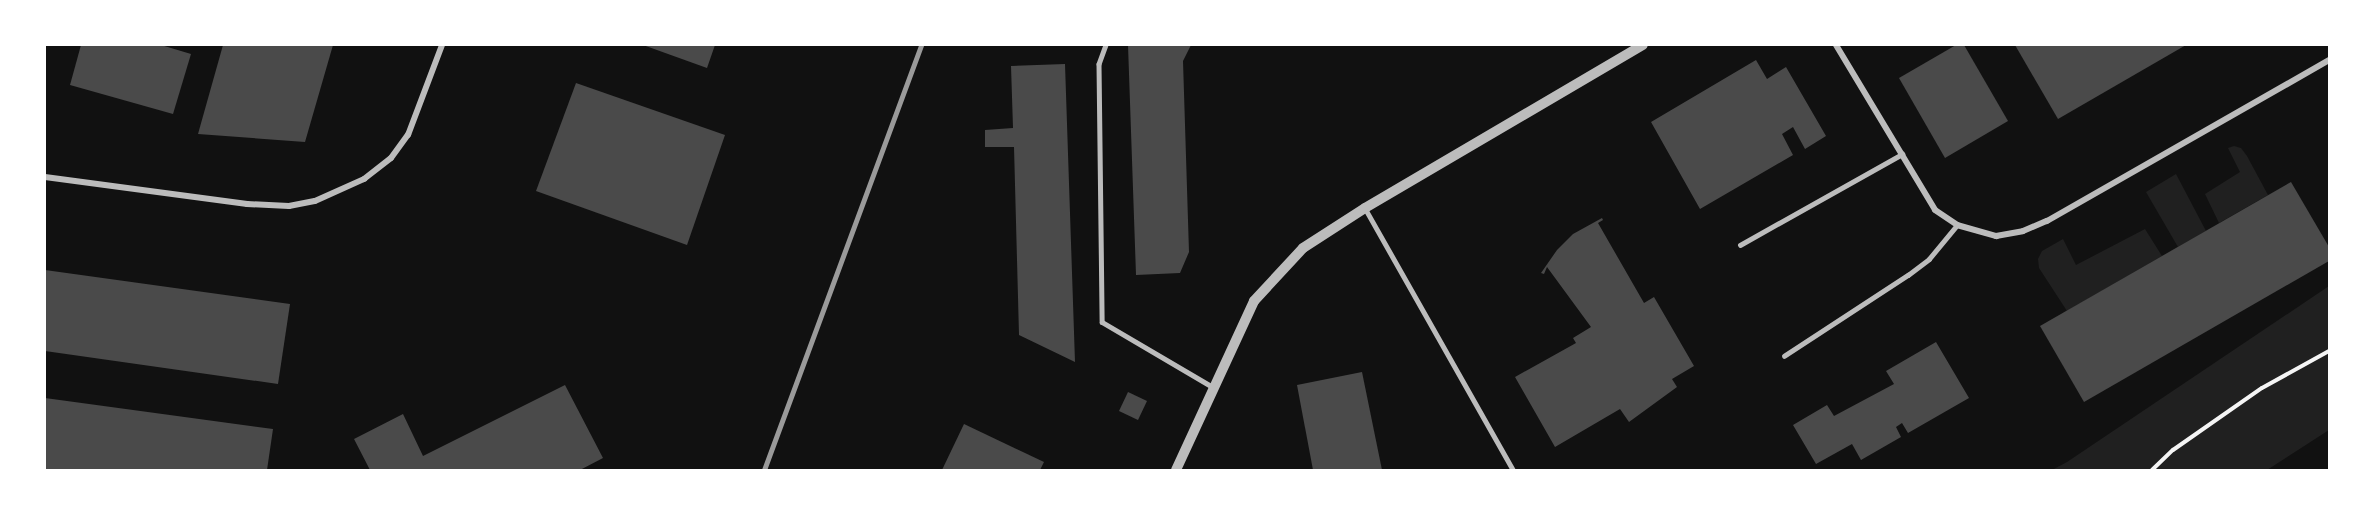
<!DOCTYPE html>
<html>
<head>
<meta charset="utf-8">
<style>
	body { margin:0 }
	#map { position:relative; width:2374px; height:515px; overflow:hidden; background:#111; font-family:"Noto Sans",sans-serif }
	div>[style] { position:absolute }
	.green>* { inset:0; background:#202020 }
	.building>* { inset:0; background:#4a4a4a }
	.path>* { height:4px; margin:-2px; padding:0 2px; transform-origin:2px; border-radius:2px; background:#f5f5f5 }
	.service>* { height:4.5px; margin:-2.25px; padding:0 2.25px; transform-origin:2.25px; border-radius:2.25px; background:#bcbcbc }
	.minor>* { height:6px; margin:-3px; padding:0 3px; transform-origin:3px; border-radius:3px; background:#bcbcbc }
	.tertiary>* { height:10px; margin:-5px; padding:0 5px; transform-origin:5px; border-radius:5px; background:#bcbcbc }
	.rail>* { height:4.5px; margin:-2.25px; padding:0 2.25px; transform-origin:2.25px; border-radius:2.25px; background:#9a9a9a }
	span { translate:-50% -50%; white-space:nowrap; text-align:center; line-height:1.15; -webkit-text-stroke:6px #fff; paint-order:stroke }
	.frame { position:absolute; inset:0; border:46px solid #fff; pointer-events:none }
</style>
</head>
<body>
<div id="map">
	<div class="green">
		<div style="clip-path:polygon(2234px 146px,2241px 148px,2247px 156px,2268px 195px,2219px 223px,2205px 194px,2240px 172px,2228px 148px)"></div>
		<div style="clip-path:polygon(2176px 174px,2206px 231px,2178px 247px,2146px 192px)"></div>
		<div style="clip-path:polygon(2145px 229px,2162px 256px,2067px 311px,2039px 268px,2038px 259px,2042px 251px,2063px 239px,2076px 265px)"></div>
		<div style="clip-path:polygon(2329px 286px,2329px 430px,2267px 470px,2052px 470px,2067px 462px)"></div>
	</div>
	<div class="building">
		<div style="clip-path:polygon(81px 45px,161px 45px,191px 54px,173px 114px,70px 85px)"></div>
		<div style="clip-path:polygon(223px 45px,333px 45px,305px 142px,198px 134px)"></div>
		<div style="clip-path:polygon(643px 45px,715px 45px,707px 68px)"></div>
		<div style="clip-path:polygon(1128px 45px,1191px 45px,1183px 61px,1189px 252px,1180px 273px,1136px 275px)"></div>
		<div style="clip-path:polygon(1956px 45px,1964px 45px,2008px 121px,1945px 158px,1899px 78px)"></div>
		<div style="clip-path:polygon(2015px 45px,2186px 45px,2058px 119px)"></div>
		<div style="clip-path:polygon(1756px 60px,1767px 79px,1786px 67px,1826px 136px,1805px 149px,1793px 127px,1782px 134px,1793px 155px,1700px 209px,1651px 122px)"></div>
		<div style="clip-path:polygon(1065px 64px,1075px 362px,1019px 335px,1014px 147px,985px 147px,985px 130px,1013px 128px,1011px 66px)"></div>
		<div style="clip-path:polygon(576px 83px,725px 135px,687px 245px,536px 191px)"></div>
		<div style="clip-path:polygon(2291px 182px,2329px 247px,2329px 261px,2084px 402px,2040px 326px)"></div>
		<div style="clip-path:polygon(1602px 218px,1603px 220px,1598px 223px,1644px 303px,1654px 297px,1694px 366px,1672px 379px,1677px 387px,1629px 422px,1620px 409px,1555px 447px,1515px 377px,1576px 343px,1573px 338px,1591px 327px,1547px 267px,1544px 274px,1541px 273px,1557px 250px,1573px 234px)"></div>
		<div style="clip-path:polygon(45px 270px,290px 304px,278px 384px,45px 351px)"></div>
		<div style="clip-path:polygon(1936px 342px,1969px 398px,1908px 433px,1902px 423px,1896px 427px,1901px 437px,1861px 460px,1852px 444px,1816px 464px,1793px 425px,1827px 405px,1834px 416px,1894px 384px,1886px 371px)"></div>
		<div style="clip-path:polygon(1362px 372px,1382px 470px,1313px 470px,1297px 385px)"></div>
		<div style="clip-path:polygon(565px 385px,603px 458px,580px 470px,370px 470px,354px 439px,403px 414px,423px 456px)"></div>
		<div style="clip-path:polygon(1128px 392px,1147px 401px,1138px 420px,1119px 411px)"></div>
		<div style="clip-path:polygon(45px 398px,273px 429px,267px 470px,45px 470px)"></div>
		<div style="clip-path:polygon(964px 424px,1044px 462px,1040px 470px,942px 470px)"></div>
	</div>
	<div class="path">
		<div style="left:2152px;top:470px;width:29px;rotate:-44deg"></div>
		<div style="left:2173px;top:450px;width:108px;rotate:-34.9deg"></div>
		<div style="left:2262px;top:388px;width:77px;rotate:-28.9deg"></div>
	</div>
	<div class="service">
		<div style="left:1106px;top:45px;width:20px;rotate:110deg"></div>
		<div style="left:1099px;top:64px;width:258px;rotate:89.3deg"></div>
		<div style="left:1102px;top:322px;width:129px;rotate:30.4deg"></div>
		<div style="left:1365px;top:208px;width:301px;rotate:60.5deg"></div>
		<div style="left:1740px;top:245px;width:186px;rotate:-29.3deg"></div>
		<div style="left:1784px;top:356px;width:148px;rotate:-33.2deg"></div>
		<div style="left:1908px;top:275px;width:26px;rotate:-37deg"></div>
		<div style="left:1929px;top:259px;width:44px;rotate:-50.5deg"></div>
	</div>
	<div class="minor">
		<div style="left:1836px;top:45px;width:192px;rotate:59deg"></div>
		<div style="left:1935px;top:210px;width:27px;rotate:34deg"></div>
		<div style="left:1957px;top:225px;width:41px;rotate:15.8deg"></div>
		<div style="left:1996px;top:236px;width:27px;rotate:-10deg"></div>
		<div style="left:2023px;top:231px;width:26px;rotate:-23deg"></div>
		<div style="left:2047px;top:221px;width:325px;rotate:-29.7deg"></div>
		<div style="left:45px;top:177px;width:204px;rotate:7.6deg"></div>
		<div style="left:247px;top:204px;width:42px;rotate:2.7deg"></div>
		<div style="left:289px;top:206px;width:26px;rotate:-11deg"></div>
		<div style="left:315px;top:201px;width:54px;rotate:-24.2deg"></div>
		<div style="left:364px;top:179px;width:34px;rotate:-38deg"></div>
		<div style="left:391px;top:158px;width:29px;rotate:-54deg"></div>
		<div style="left:408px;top:135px;width:96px;rotate:-69.3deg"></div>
	</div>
	<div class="tertiary">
		<div style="left:1176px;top:470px;width:186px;rotate:-65.2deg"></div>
		<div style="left:1254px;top:301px;width:72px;rotate:-47.2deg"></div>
		<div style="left:1303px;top:248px;width:74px;rotate:-32.8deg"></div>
		<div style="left:1365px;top:208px;width:322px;rotate:-30.4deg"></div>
	</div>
	<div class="rail">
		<div style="left:764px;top:470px;width:453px;rotate:-69.7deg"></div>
	</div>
	<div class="frame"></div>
</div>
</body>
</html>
